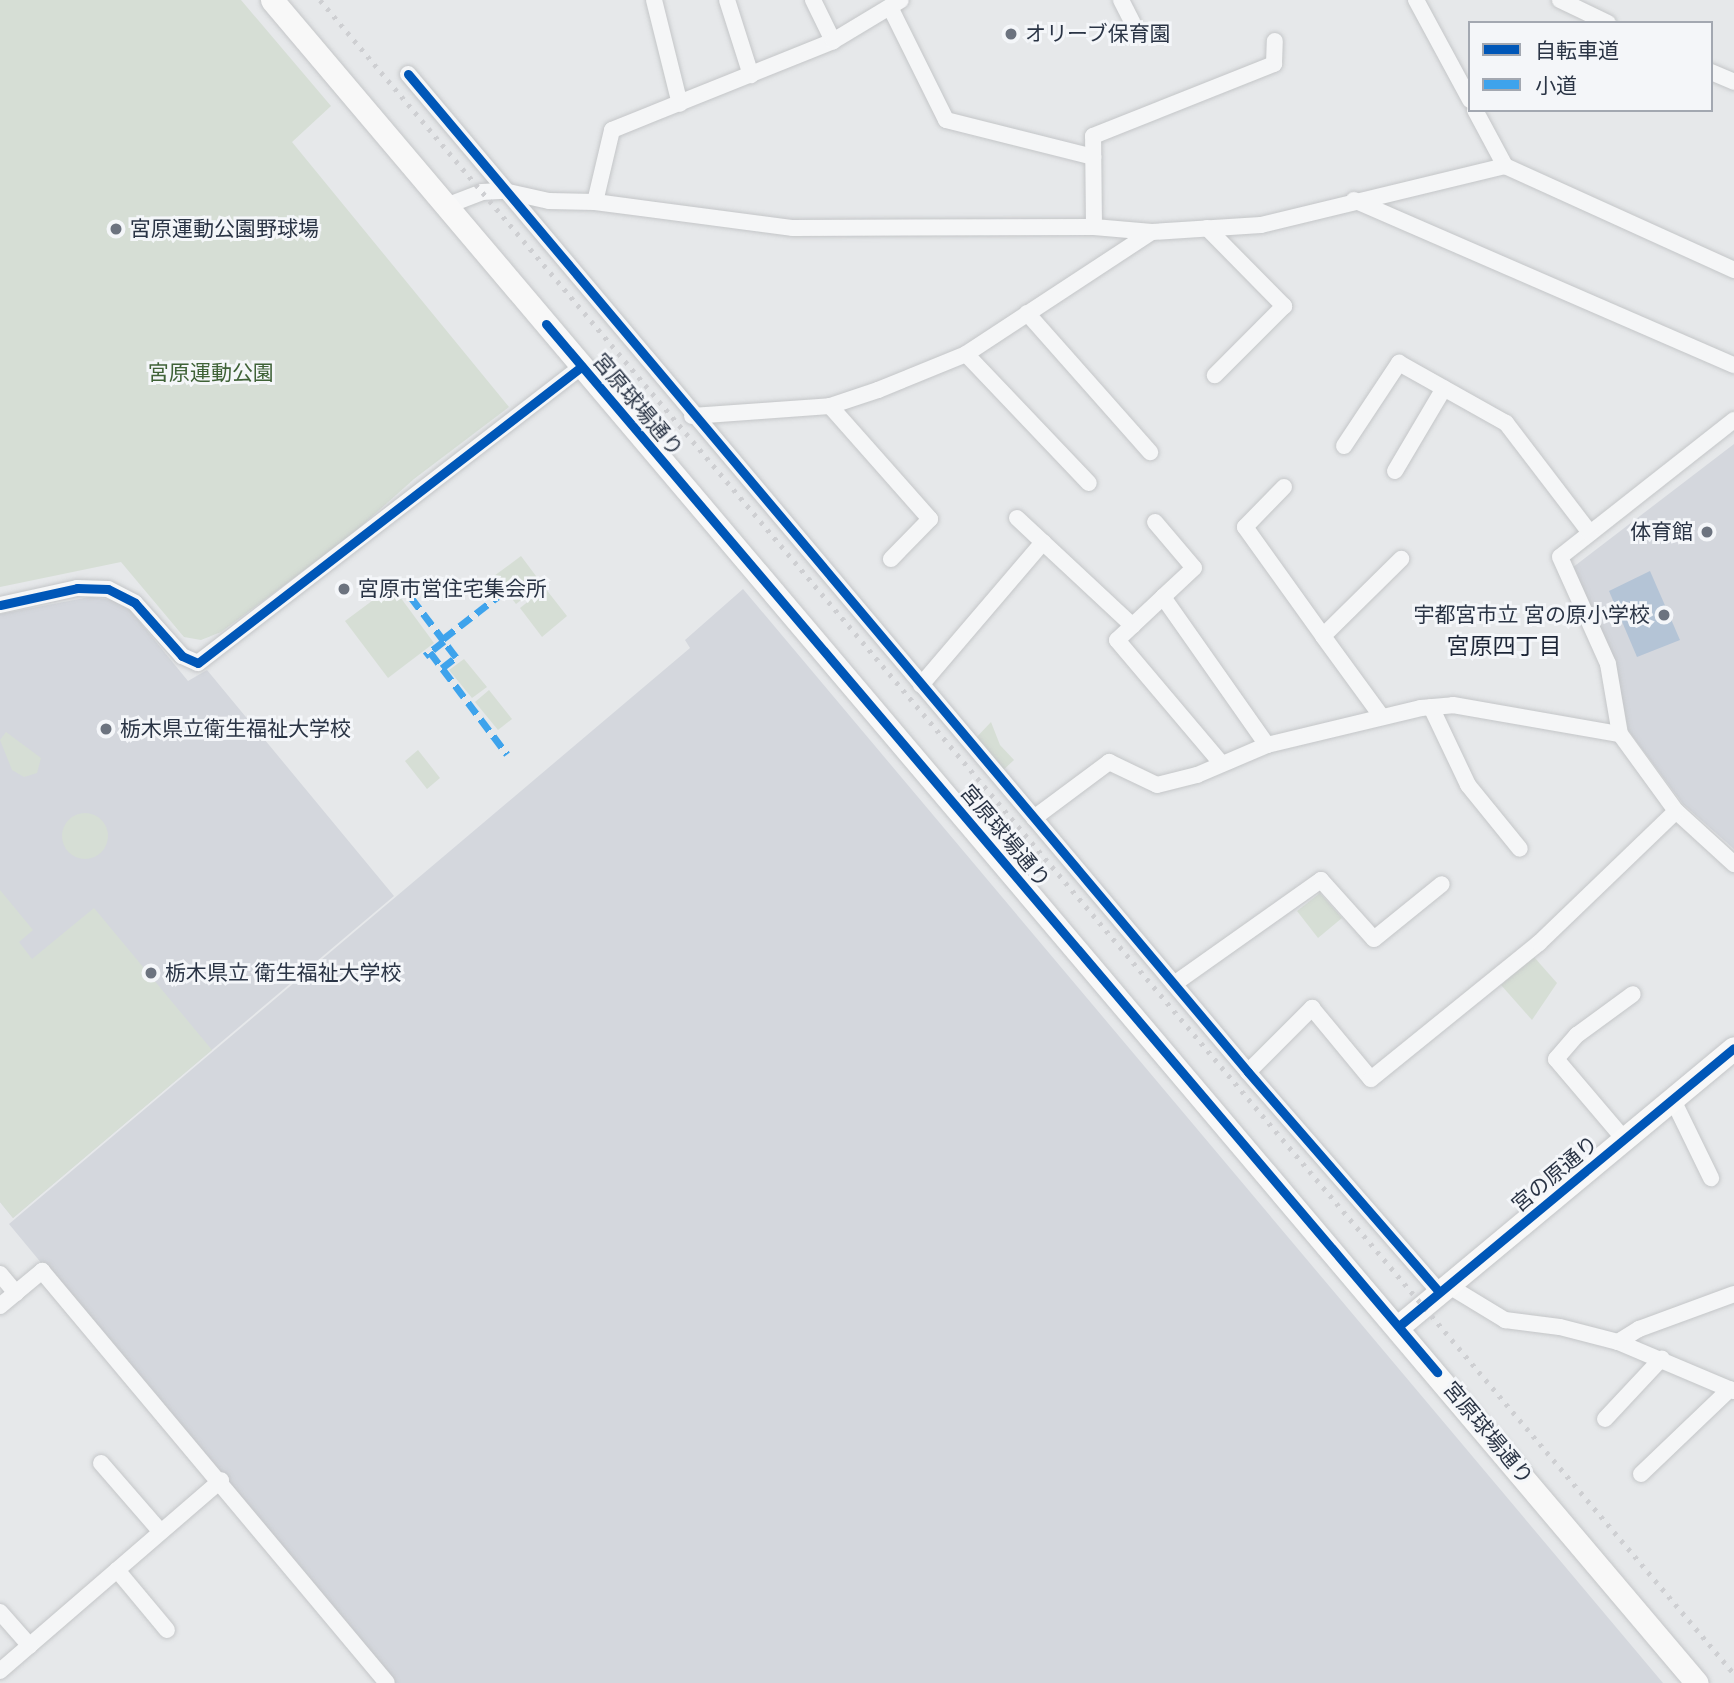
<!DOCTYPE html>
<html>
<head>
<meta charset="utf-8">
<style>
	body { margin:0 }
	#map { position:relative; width:1734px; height:1683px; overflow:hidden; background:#e6e8ea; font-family:"DM Sans","Noto Sans JP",sans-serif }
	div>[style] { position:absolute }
	.built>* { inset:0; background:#d4d7dd }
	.green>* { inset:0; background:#d6ded5 }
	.round { border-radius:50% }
	.water>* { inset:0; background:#b4c4d6 }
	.roads { filter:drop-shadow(0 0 2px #c4c6c8) drop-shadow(0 0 2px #c4c6c8) }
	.street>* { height:16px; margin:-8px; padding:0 8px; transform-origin:8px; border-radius:8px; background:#f5f6f7 }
	.secondary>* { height:23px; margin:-11.5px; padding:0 11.5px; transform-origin:11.5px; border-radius:11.5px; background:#f8f8f8 }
	.rail>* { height:5px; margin-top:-2.5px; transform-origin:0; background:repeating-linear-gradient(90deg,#cecfd2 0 3.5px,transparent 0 10.5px) }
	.quiet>* { height:7px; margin-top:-3.5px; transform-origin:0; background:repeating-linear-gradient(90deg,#3ea3ec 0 14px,transparent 0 21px) }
	.cycleway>* { height:9px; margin:-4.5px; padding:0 4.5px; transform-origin:4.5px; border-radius:4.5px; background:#0057b8 }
	.dots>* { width:19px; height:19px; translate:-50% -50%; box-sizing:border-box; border:4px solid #f4f6f9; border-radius:50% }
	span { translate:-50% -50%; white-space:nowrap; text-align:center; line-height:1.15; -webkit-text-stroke:6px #f4f6f9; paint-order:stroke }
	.poi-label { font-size:21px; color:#2a3445 }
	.left { translate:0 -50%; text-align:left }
	.right { translate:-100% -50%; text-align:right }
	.park-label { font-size:21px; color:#3f6237 }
	.street-label { font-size:21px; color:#2a3445 }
	.neighbourhood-label { font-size:23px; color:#1c2536 }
	.legend { position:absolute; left:1468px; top:21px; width:245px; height:91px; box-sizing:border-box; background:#f4f6f9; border:2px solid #a3a8b1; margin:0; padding:9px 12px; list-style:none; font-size:21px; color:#2a3445 }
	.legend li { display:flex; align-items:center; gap:14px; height:35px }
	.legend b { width:35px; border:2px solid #a3a8b1 }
</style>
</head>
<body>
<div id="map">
	<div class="built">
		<div style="clip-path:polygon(1734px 444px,1734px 849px,1683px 804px,1628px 730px,1615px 661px,1572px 568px)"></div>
		<div style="clip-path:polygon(743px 589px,1663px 1683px,389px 1683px,9px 1224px,690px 648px,685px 640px)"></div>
		<div style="clip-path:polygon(90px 597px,112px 600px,130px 610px,188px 681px,207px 670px,394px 896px,13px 1218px,0 1202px,0 614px)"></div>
	</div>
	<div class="green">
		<div style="clip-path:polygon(0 0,241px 0,331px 106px,292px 142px,509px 407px,414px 479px,350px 536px,221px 632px,201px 640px,184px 637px,121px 562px,0 587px)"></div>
		<div style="clip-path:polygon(521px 556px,542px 584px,516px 604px,494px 576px)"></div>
		<div style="clip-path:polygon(392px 586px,434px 643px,388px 678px,345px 621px)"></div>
		<div style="clip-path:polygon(545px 588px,567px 616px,542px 637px,520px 608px)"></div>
		<div style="clip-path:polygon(464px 659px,487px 687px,472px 698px,449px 670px)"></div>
		<div style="clip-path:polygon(489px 690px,512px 719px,498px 730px,475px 702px)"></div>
		<div style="clip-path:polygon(991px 722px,1000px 745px,1014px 760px,1000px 773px,973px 741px)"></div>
		<div style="clip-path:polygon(6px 732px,41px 758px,37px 773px,24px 777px,12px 770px,0 740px)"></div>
		<div style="clip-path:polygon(418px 750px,440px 778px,427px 789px,405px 761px)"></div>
		<div class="round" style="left:62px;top:813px;width:46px;height:46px"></div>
		<div style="clip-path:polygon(0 890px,33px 930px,19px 942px,32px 959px,94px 908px,212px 1050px,13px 1218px,0 1202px)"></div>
		<div style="clip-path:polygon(1320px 893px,1342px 918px,1318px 938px,1297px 911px)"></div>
		<div style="clip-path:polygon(1534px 957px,1557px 983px,1532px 1020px,1501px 985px)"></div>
	</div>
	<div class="water">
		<div style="clip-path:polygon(1650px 571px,1680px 640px,1637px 657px,1609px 591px)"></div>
	</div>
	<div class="roads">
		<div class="street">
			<div style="left:654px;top:0;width:107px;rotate:76deg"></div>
			<div style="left:727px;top:0;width:79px;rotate:72.3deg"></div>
			<div style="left:813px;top:0;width:46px;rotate:64deg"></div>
			<div style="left:1121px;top:0;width:25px;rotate:63deg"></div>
			<div style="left:1416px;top:0;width:114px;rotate:61.6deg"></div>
			<div style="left:1560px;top:0;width:53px;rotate:25.6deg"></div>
			<div style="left:890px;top:7px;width:126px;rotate:63.6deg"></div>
			<div style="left:946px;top:120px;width:152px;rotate:14.1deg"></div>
			<div style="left:1711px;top:72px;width:25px;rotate:23deg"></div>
			<div style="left:408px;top:74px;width:1304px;rotate:49.91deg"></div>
			<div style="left:1248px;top:1072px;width:291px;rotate:49deg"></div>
			<div style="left:1475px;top:110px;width:64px;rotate:61.8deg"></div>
			<div style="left:1354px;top:200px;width:414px;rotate:23.5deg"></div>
			<div style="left:595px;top:202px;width:74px;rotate:-76.7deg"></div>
			<div style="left:612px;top:130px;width:238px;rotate:-21.9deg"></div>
			<div style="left:833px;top:41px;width:79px;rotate:-31.1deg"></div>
			<div style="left:446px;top:206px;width:39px;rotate:-21deg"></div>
			<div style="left:482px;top:192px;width:22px;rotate:-3deg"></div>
			<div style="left:504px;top:191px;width:46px;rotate:12.5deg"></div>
			<div style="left:549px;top:201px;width:46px;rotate:1.2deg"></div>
			<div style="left:595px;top:202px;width:200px;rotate:7.5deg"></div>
			<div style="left:793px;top:228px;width:301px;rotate:-0.2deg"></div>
			<div style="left:1094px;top:227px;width:58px;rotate:4.9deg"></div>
			<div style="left:1152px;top:232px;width:109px;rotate:-3.7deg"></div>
			<div style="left:1261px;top:225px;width:251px;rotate:-13.6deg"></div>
			<div style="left:1505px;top:166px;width:252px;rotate:24.4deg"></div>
			<div style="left:1094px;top:227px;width:91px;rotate:-90.6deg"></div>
			<div style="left:1093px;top:136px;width:195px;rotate:-21.7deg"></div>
			<div style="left:1274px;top:64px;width:23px;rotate:-88deg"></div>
			<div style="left:1207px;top:228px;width:110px;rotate:45.4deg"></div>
			<div style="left:1284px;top:306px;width:98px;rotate:135deg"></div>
			<div style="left:1027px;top:313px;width:186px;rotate:48.5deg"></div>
			<div style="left:966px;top:354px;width:178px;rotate:46.4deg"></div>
			<div style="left:830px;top:406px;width:151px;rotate:48.5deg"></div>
			<div style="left:930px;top:519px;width:56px;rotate:134.3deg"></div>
			<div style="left:692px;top:416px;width:138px;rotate:-4.1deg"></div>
			<div style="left:830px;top:406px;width:51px;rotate:-18.4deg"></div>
			<div style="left:878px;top:390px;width:95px;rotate:-22.2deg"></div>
			<div style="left:966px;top:354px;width:222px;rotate:-33.3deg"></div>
			<div style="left:1734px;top:420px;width:221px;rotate:141.8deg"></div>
			<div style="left:1560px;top:557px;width:117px;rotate:65.8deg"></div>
			<div style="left:1608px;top:664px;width:71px;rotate:80.3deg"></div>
			<div style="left:1620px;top:734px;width:95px;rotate:54deg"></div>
			<div style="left:1676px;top:811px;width:79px;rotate:42.4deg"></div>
			<div style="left:1344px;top:446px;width:100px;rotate:-56.5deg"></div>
			<div style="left:1399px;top:363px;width:123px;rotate:29.3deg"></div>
			<div style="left:1506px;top:423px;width:138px;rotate:52.6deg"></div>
			<div style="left:1395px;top:471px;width:96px;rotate:-59.4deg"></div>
			<div style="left:1284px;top:487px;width:56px;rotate:134.3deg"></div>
			<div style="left:1245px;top:527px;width:134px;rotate:54.4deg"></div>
			<div style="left:1017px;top:518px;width:158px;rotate:43deg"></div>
			<div style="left:1155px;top:522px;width:60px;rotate:49.7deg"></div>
			<div style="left:1194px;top:568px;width:42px;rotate:136.9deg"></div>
			<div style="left:1163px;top:597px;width:181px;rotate:54.9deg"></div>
			<div style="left:1163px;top:597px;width:63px;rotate:136.9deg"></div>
			<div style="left:1117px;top:640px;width:160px;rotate:49.8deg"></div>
			<div style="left:0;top:605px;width:79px;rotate:-12.4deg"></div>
			<div style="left:77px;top:588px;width:31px;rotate:2deg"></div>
			<div style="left:108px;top:589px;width:30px;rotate:27deg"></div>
			<div style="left:135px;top:603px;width:71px;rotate:48.4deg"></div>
			<div style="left:182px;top:656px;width:17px;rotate:24deg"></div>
			<div style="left:198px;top:663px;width:485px;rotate:-37.7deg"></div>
			<div style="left:921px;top:685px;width:188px;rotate:-49.5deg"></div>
			<div style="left:1431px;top:707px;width:86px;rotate:64.6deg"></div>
			<div style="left:1468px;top:785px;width:82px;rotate:50.9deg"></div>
			<div style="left:1382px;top:717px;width:100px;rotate:-126.1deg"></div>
			<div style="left:1323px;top:636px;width:110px;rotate:-44.6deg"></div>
			<div style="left:1034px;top:818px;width:94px;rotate:-36.7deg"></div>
			<div style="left:1109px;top:762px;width:53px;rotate:25.6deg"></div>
			<div style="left:1157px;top:785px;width:41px;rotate:-14deg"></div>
			<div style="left:1197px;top:775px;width:76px;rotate:-23.2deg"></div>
			<div style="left:1267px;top:745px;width:158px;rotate:-13.5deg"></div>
			<div style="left:1421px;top:708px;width:32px;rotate:-5deg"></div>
			<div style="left:1453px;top:705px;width:169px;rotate:9.9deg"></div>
			<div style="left:1174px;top:984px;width:180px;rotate:-35.3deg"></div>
			<div style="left:1321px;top:880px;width:79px;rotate:48.1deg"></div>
			<div style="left:1374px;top:939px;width:87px;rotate:-39deg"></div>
			<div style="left:1248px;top:1072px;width:91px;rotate:-45deg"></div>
			<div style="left:1312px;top:1008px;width:92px;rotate:50.3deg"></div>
			<div style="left:1371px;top:1079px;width:216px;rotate:-39deg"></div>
			<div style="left:1539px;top:943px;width:190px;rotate:-43.9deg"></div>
			<div style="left:1673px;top:1100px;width:87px;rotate:64deg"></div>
			<div style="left:1624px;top:1139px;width:105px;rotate:-130.4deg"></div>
			<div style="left:1556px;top:1059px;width:32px;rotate:-49deg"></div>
			<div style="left:1577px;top:1035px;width:69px;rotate:-36.2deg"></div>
			<div style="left:0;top:1274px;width:25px;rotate:50deg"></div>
			<div style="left:1449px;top:1286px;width:66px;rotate:31.3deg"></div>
			<div style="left:1505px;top:1320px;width:55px;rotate:7.3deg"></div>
			<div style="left:1560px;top:1327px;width:60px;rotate:14.5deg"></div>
			<div style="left:1618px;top:1342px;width:126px;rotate:22.9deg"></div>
			<div style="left:0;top:1306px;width:55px;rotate:-39.8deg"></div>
			<div style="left:42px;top:1271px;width:537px;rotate:50.06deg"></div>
			<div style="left:1618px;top:1342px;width:25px;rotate:-32deg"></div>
			<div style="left:1639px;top:1329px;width:101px;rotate:-20.2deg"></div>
			<div style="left:1605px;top:1419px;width:83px;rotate:-46.9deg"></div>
			<div style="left:101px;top:1463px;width:91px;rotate:49deg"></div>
			<div style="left:1641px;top:1474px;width:123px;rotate:-43.7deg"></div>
			<div style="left:117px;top:1570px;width:78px;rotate:50.2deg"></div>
			<div style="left:0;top:1612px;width:45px;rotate:48.6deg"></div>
			<div style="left:0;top:1671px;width:292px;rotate:-40.8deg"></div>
		</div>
		<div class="secondary">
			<div style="left:272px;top:0;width:2205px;rotate:49.75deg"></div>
			<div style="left:1399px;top:1326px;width:435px;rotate:-39.7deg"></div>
		</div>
	</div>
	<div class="rail">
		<div style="left:320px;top:0;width:2191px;rotate:49.81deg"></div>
	</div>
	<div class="quiet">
		<div style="left:398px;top:580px;width:76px;rotate:53deg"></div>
		<div style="left:444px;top:641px;width:24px;rotate:142deg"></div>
		<div style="left:443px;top:639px;width:73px;rotate:-37.8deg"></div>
		<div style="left:430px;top:652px;width:128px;rotate:53deg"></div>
		<div style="left:442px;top:668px;width:18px;rotate:-38deg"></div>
		<div style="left:456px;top:657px;width:20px;rotate:-127deg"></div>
	</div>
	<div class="cycleway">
		<div style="left:408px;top:74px;width:1304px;rotate:49.91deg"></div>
		<div style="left:1248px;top:1072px;width:291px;rotate:49deg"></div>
		<div style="left:546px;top:324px;width:1376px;rotate:49.63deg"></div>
		<div style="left:0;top:605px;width:79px;rotate:-12.4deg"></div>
		<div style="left:77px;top:588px;width:31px;rotate:2deg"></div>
		<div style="left:108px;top:589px;width:30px;rotate:27deg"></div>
		<div style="left:135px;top:603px;width:71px;rotate:48.4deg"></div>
		<div style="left:182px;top:656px;width:17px;rotate:24deg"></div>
		<div style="left:198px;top:663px;width:485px;rotate:-37.7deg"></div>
		<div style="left:1399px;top:1326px;width:435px;rotate:-39.7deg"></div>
	</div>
	<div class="dots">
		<div style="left:1011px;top:34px;background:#6c737f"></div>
		<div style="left:116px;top:229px;background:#6c737f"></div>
		<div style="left:1707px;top:532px;background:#6c737f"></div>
		<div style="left:344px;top:589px;background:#6c737f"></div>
		<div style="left:1664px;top:615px;background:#6c737f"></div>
		<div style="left:106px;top:729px;background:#6c737f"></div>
		<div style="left:151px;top:973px;background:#6c737f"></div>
	</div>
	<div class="poi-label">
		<span class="left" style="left:1025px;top:34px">オリーブ保育園</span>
		<span class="left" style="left:130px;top:229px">宮原運動公園野球場</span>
		<span class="right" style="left:1693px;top:532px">体育館</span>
		<span class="left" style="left:358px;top:589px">宮原市営住宅集会所</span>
		<span class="right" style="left:1650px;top:615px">宇都宮市立 宮の原小学校</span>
		<span class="left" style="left:120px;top:729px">栃木県立衛生福祉大学校</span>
		<span class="left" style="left:165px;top:973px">栃木県立 衛生福祉大学校</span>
	</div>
	<div class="park-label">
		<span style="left:211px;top:373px">宮原運動公園</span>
	</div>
	<div class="street-label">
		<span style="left:638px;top:405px;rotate:50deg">宮原球場通り</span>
		<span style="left:1005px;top:836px;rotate:50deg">宮原球場通り</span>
		<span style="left:1555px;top:1174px;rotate:-40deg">宮の原通り</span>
		<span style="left:1488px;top:1433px;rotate:50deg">宮原球場通り</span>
	</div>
	<div class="neighbourhood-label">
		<span style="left:1504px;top:646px">宮原四丁目</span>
	</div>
	<ul class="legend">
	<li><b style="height:9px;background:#0057b8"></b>自転車道</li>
	<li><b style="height:9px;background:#3ea3ec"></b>小道</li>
	</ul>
</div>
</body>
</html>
